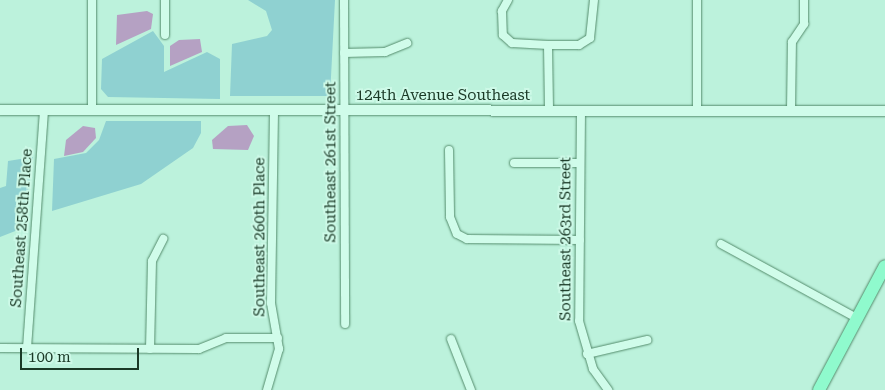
<!DOCTYPE html>
<html>
<head>
<meta charset="utf-8">
<style>
	body { margin:0 }
	#map { position:relative; width:885px; height:390px; overflow:hidden; background:#bcf2dc; font-family:"Roboto Serif",serif }
	div>[style] { position:absolute }
	.green>* { inset:0; background:#8fd1d1 }
	.water>* { inset:0; background:#b5a1c3 }
	.roads { filter:drop-shadow(0 0 1px #548c6c) drop-shadow(0 0 1px #548c6c) }
	.minor>* { height:8px; margin:-4px; padding:0 4px; transform-origin:4px; border-radius:4px; background:#d0fcea }
	.tertiary>* { height:10px; margin:-5px; padding:0 5px; transform-origin:5px; border-radius:5px; background:#d0fcea }
	.primary>* { height:12px; margin:-6px; padding:0 6px; transform-origin:6px; border-radius:6px; background:#8ffacd }
	span { translate:-50% -50%; white-space:nowrap; text-align:center; line-height:1.15; -webkit-text-stroke:4px #cdf9e7; paint-order:stroke }
	.street-label { font-size:15px; color:#1a3926 }
	.scale { position:absolute; left:20px; top:348px; width:119px; height:22px; box-sizing:border-box; border:2px solid #1a3926; border-top:0; padding-left:6px; font-size:15px; line-height:18px; white-space:nowrap; color:#1a3926; -webkit-text-stroke:4px #cdf9e7; paint-order:stroke }
</style>
</head>
<body>
<div id="map">
	<div class="green">
		<div style="clip-path:polygon(248px 0,335px 0,330px 96px,230px 96px,232px 44px,267px 36px,272px 30px,266px 11px)"></div>
		<div style="clip-path:polygon(153px 31px,164px 46px,164px 72px,207px 52px,220px 59px,220px 99px,108px 97px,101px 89px,102px 59px)"></div>
		<div style="clip-path:polygon(106px 121px,201px 121px,201px 133px,193px 148px,141px 184px,52px 211px,54px 159px,86px 153px,99px 140px)"></div>
		<div style="clip-path:polygon(33px 157px,23px 228px,0 237px,0 188px,6px 186px,8px 161px)"></div>
	</div>
	<div class="water">
		<div style="clip-path:polygon(147px 11px,153px 14px,151px 29px,116px 45px,117px 15px)"></div>
		<div style="clip-path:polygon(200px 39px,202px 52px,170px 66px,170px 46px,179px 40px)"></div>
		<div style="clip-path:polygon(247px 125px,254px 136px,248px 150px,213px 149px,212px 140px,228px 126px)"></div>
		<div style="clip-path:polygon(83px 126px,95px 128px,96px 138px,83px 152px,64px 156px,66px 140px)"></div>
	</div>
	<div class="roads">
		<div class="minor">
			<div style="left:92px;top:0;width:111px;rotate:90deg"></div>
			<div style="left:344px;top:0;width:324px;rotate:89.8deg"></div>
			<div style="left:508px;top:0;width:13px;rotate:119deg"></div>
			<div style="left:502px;top:11px;width:24px;rotate:88deg"></div>
			<div style="left:503px;top:35px;width:12px;rotate:42deg"></div>
			<div style="left:512px;top:43px;width:36px;rotate:3deg"></div>
			<div style="left:548px;top:45px;width:31px"></div>
			<div style="left:579px;top:45px;width:13px;rotate:-32deg"></div>
			<div style="left:590px;top:38px;width:38px;rotate:-84deg"></div>
			<div style="left:165px;top:35px;width:35px;rotate:-90deg"></div>
			<div style="left:548px;top:45px;width:66px;rotate:89.1deg"></div>
			<div style="left:344px;top:53px;width:41px;rotate:-1.4deg"></div>
			<div style="left:385px;top:52px;width:24px;rotate:-22deg"></div>
			<div style="left:791px;top:110px;width:68px;rotate:-89.2deg"></div>
			<div style="left:792px;top:42px;width:22px;rotate:-56deg"></div>
			<div style="left:804px;top:24px;width:24px;rotate:-90deg"></div>
			<div style="left:581px;top:111px;width:210px;rotate:90.5deg"></div>
			<div style="left:579px;top:321px;width:50px;rotate:73.7deg"></div>
			<div style="left:593px;top:369px;width:26px;rotate:54deg"></div>
			<div style="left:697px;top:111px;width:111px;rotate:-90deg"></div>
			<div style="left:449px;top:150px;width:67px;rotate:89.1deg"></div>
			<div style="left:450px;top:217px;width:18px;rotate:68deg"></div>
			<div style="left:457px;top:234px;width:11px;rotate:27deg"></div>
			<div style="left:467px;top:239px;width:113px;rotate:0.5deg"></div>
			<div style="left:514px;top:163px;width:66px"></div>
			<div style="left:721px;top:244px;width:155px;rotate:28.6deg"></div>
			<div style="left:451px;top:339px;width:55px;rotate:68.6deg"></div>
			<div style="left:0;top:348px;width:199px;rotate:0.3deg"></div>
			<div style="left:199px;top:349px;width:29px;rotate:-22deg"></div>
			<div style="left:226px;top:338px;width:52px"></div>
			<div style="left:27px;top:348px;width:239px;rotate:-85.9deg"></div>
			<div style="left:150px;top:349px;width:88px;rotate:-88.7deg"></div>
			<div style="left:152px;top:261px;width:25px;rotate:-63deg"></div>
			<div style="left:587px;top:354px;width:62px;rotate:-13.1deg"></div>
			<div style="left:267px;top:390px;width:43px;rotate:-73.7deg"></div>
			<div style="left:279px;top:349px;width:47px;rotate:-99.9deg"></div>
			<div style="left:271px;top:303px;width:192px;rotate:-89.1deg"></div>
		</div>
		<div class="tertiary">
			<div style="left:0;top:110px;width:885px;rotate:0.06deg"></div>
		</div>
		<div class="primary">
			<div style="left:819px;top:390px;width:140px;rotate:-62deg"></div>
		</div>
	</div>
	<div class="street-label">
		<span style="left:443px;top:96px">124th Avenue Southeast</span>
		<span style="left:331px;top:162px;rotate:-90deg">Southeast 261st Street</span>
		<span style="left:22px;top:228px;rotate:-86deg">Southeast 258th Place</span>
		<span style="left:260px;top:237px;rotate:-90deg">Southeast 260th Place</span>
		<span style="left:566px;top:239px;rotate:-90deg">Southeast 263rd Street</span>
	</div>
	<div class="scale">100 m</div>
</div>
</body>
</html>
